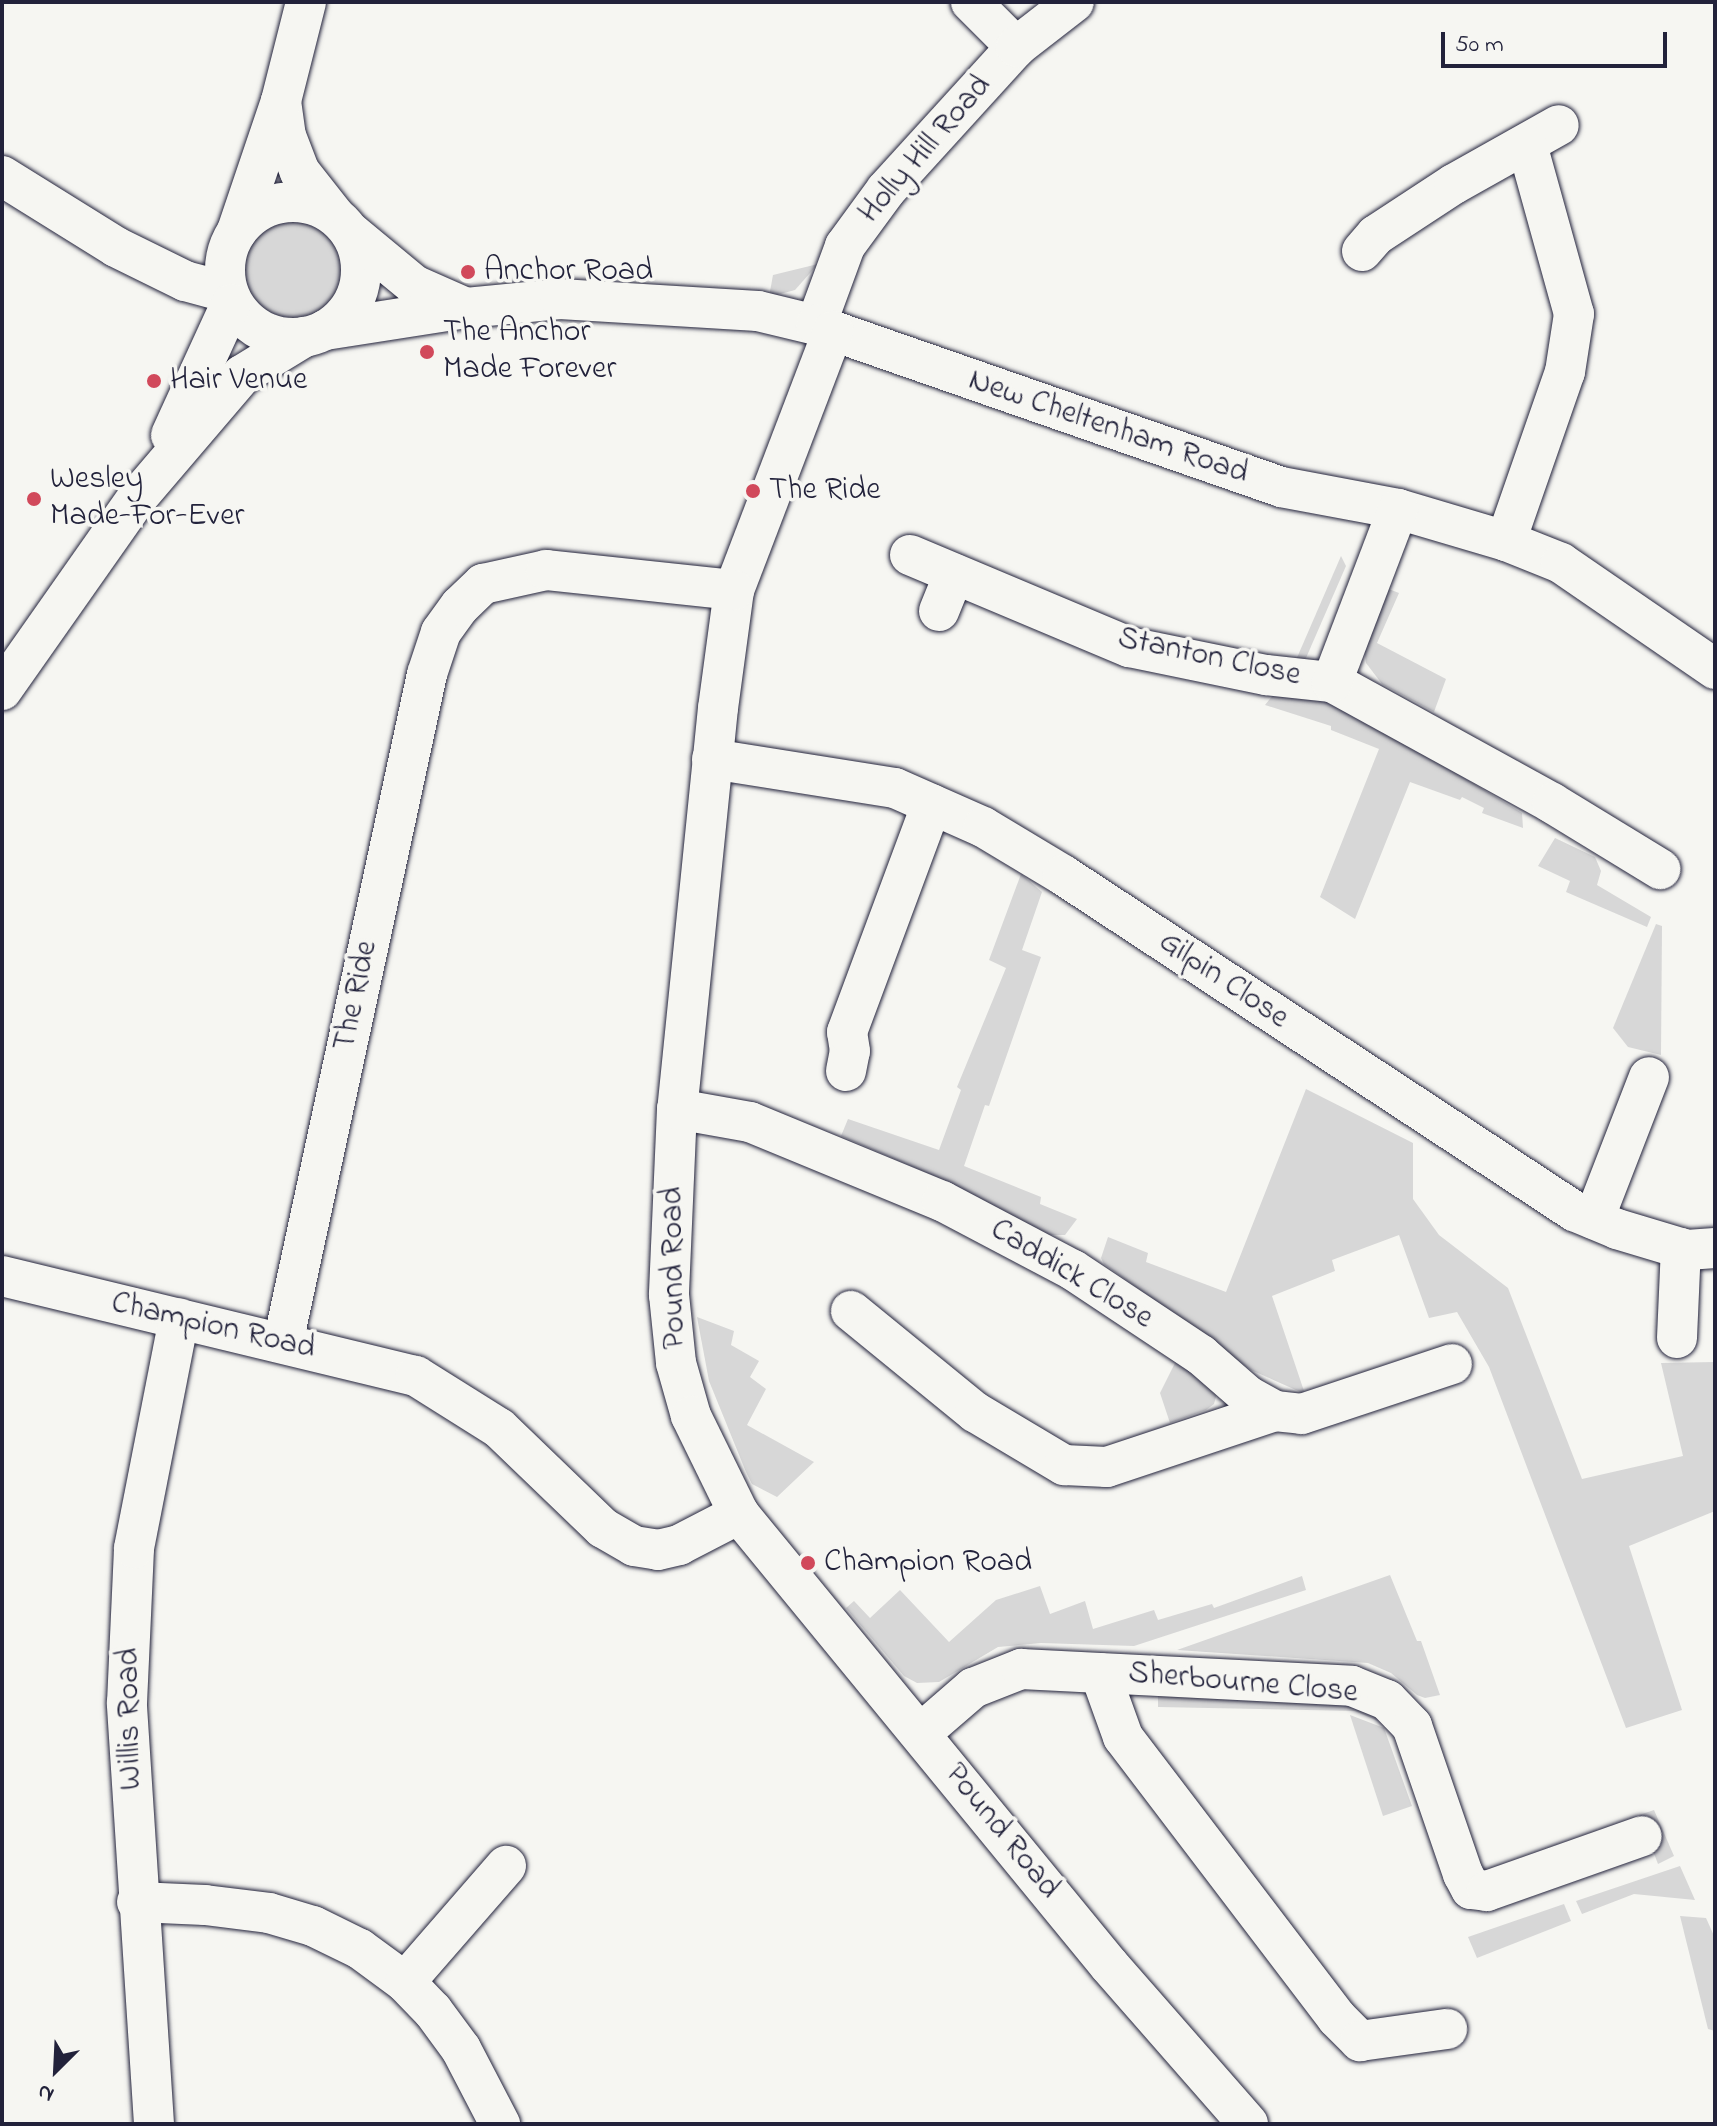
<!DOCTYPE html>
<html>
<head>
<meta charset="utf-8">
<style>
	body { margin:0 }
	#map { position:relative; width:1717px; height:2126px; overflow:hidden; background:#f6f6f2; font-family:"Indie Flower",sans-serif }
	div>[style] { position:absolute }
	.green>* { inset:0; background:#d7d7d7 }
	.round { border-radius:50% }
	.roads { filter:drop-shadow(0 0 2px #22223b) drop-shadow(0 0 2px #22223b) }
	.minor>* { height:40px; margin:-20px; padding:0 20px; transform-origin:20px; border-radius:20px; background:#f6f6f2 }
	.minor>.ring { margin:-20px; padding:0; box-sizing:content-box; background:none; border:40px solid #f6f6f2; border-radius:50% }
	.dots>* { width:22px; height:22px; translate:-50% -50%; box-sizing:border-box; border:4px solid #f6f6f2; border-radius:50% }
	span { translate:-50% -50%; white-space:nowrap; text-align:center; line-height:1.15; -webkit-text-stroke:7px #f6f6f2; paint-order:stroke }
	.street-label { font-size:32px; color:#22223b }
	.poi-label { font-size:32px; color:#22223b }
	.left { translate:0 -50%; text-align:left }
	.frame { position:absolute; inset:0; border:4px solid #22223b; pointer-events:none }
	.north { position:absolute; left:16px; top:2030px; width:80px; height:80px; -webkit-text-stroke:6px #f6f6f2; paint-order:stroke; rotate:204deg; font-size:22px; font-weight:700; line-height:32px; text-align:center; color:#22223b }
	.north::after { content:''; display:block; margin:auto; width:28px; height:36px; background:#22223b; clip-path:polygon(50% 0,100% 100%,50% 72%,0 100%) }
	.scale { position:absolute; left:1441px; top:32px; width:226px; height:36px; box-sizing:border-box; border:4px solid #22223b; border-top:0; padding-left:10px; font-size:24px; line-height:28px; white-space:nowrap; color:#22223b; -webkit-text-stroke:6px #f6f6f2; paint-order:stroke }
</style>
</head>
<body>
<div id="map">
	<div class="green">
		<div class="round" style="left:242px;top:217px;width:106px;height:106px"></div>
		<div style="clip-path:polygon(818px 264px,795px 290px,769px 297px,773px 275px)"></div>
		<div style="clip-path:polygon(1341px 556px,1346px 566px,1306px 658px,1296px 660px)"></div>
		<div style="clip-path:polygon(1386px 588px,1399px 593px,1377px 643px,1446px 679px,1434px 712px,1382px 684px,1366px 663px,1364px 648px)"></div>
		<div style="clip-path:polygon(1324px 693px,1522px 813px,1523px 828px,1482px 813px,1484px 808px,1462px 797px,1460px 800px,1410px 782px,1355px 919px,1320px 897px,1379px 749px,1331px 730px,1331px 726px,1265px 705px,1273px 695px)"></div>
		<div style="clip-path:polygon(1555px 838px,1595px 857px,1601px 871px,1597px 885px,1651px 917px,1647px 927px,1566px 892px,1570px 881px,1538px 866px)"></div>
		<div style="clip-path:polygon(1021px 874px,1042px 892px,1022px 950px,1041px 957px,989px 1106px,985px 1105px,964px 1166px,1041px 1197px,1040px 1204px,1077px 1219px,1065px 1235px,1048px 1235px,953px 1184px,841px 1136px,848px 1119px,939px 1150px,961px 1090px,957px 1087px,1006px 968px,989px 960px)"></div>
		<div style="clip-path:polygon(1656px 924px,1662px 926px,1661px 1055px,1628px 1047px,1613px 1028px)"></div>
		<div style="clip-path:polygon(1306px 1089px,1413px 1143px,1413px 1199px,1439px 1235px,1508px 1288px,1582px 1479px,1683px 1456px,1661px 1363px,1715px 1362px,1715px 1511px,1629px 1546px,1682px 1710px,1626px 1728px,1489px 1367px,1457px 1312px,1429px 1318px,1399px 1235px,1332px 1260px,1335px 1271px,1272px 1296px,1305px 1394px,1251px 1370px,1104px 1264px,1101px 1258px,1108px 1237px,1148px 1253px,1146px 1262px,1226px 1292px)"></div>
		<div style="clip-path:polygon(697px 1317px,734px 1331px,731px 1345px,759px 1361px,750px 1377px,766px 1389px,747px 1425px,814px 1462px,777px 1497px,752px 1484px,746px 1472px,709px 1381px)"></div>
		<div style="clip-path:polygon(1176px 1361px,1216px 1389px,1217px 1393px,1214px 1404px,1206px 1410px,1170px 1423px,1160px 1393px)"></div>
		<div style="clip-path:polygon(1390px 1575px,1417px 1641px,1421px 1641px,1440px 1695px,1425px 1698px,1417px 1695px,1391px 1673px,1368px 1663px,1177px 1650px)"></div>
		<div style="clip-path:polygon(1302px 1576px,1306px 1590px,1134px 1646px,1041px 1643px,998px 1647px,939px 1682px,917px 1683px,904px 1676px,846px 1608px,854px 1601px,870px 1618px,900px 1590px,949px 1642px,996px 1600px,1040px 1586px,1050px 1614px,1085px 1601px,1093px 1629px,1154px 1610px,1158px 1620px,1212px 1604px,1214px 1608px)"></div>
		<div style="clip-path:polygon(1158px 1691px,1339px 1703px,1370px 1711px,1378px 1721px,1355px 1711px,1158px 1707px)"></div>
		<div style="clip-path:polygon(1350px 1715px,1384px 1728px,1412px 1806px,1383px 1816px)"></div>
		<div style="clip-path:polygon(1654px 1810px,1674px 1856px,1658px 1864px,1639px 1815px)"></div>
		<div style="clip-path:polygon(1680px 1866px,1695px 1900px,1634px 1894px,1582px 1914px,1576px 1901px)"></div>
		<div style="clip-path:polygon(1564px 1904px,1571px 1921px,1477px 1958px,1468px 1937px)"></div>
		<div style="clip-path:polygon(1680px 1916px,1706px 1918px,1715px 1938px,1715px 2031px,1708px 2029px)"></div>
	</div>
	<div class="roads">
		<div class="minor">
			<div style="left:971px;top:2px;width:64px;rotate:45deg"></div>
			<div style="left:281px;top:101px;width:35px;rotate:82deg"></div>
			<div style="left:286px;top:136px;width:39px;rotate:69deg"></div>
			<div style="left:300px;top:172px;width:55px;rotate:51.7deg"></div>
			<div style="left:2px;top:176px;width:134px;rotate:31.9deg"></div>
			<div style="left:116px;top:247px;width:77px;rotate:26.2deg"></div>
			<div style="left:185px;top:281px;width:42px;rotate:15deg"></div>
			<div class="ring" style="left:225px;top:202px;width:96px;height:96px"></div>
			<div style="left:237px;top:231px;width:137px;rotate:-71.3deg"></div>
			<div style="left:281px;top:101px;width:102px;rotate:-75.8deg"></div>
			<div style="left:350px;top:232px;width:83px;rotate:39.6deg"></div>
			<div style="left:414px;top:285px;width:57px;rotate:23.9deg"></div>
			<div style="left:1362px;top:251px;width:21px;rotate:-49deg"></div>
			<div style="left:1376px;top:235px;width:93px;rotate:-33.2deg"></div>
			<div style="left:1454px;top:184px;width:120px;rotate:-29.3deg"></div>
			<div style="left:816px;top:325px;width:84px;rotate:-69.8deg"></div>
			<div style="left:845px;top:246px;width:69px;rotate:-53.8deg"></div>
			<div style="left:886px;top:190px;width:193px;rotate:-47.7deg"></div>
			<div style="left:1016px;top:47px;width:73px;rotate:-37.8deg"></div>
			<div style="left:325px;top:330px;width:143px;rotate:-8.9deg"></div>
			<div style="left:466px;top:308px;width:94px;rotate:-5.5deg"></div>
			<div style="left:560px;top:299px;width:198px;rotate:3.5deg"></div>
			<div style="left:758px;top:311px;width:60px;rotate:13.6deg"></div>
			<div style="left:816px;top:325px;width:492px;rotate:19.2deg"></div>
			<div style="left:1281px;top:487px;width:119px;rotate:10.6deg"></div>
			<div style="left:1398px;top:509px;width:113px;rotate:16.5deg"></div>
			<div style="left:1506px;top:541px;width:59px;rotate:21.8deg"></div>
			<div style="left:1561px;top:563px;width:187px;rotate:34.5deg"></div>
			<div style="left:833px;top:331px;width:277px;rotate:110.9deg"></div>
			<div style="left:734px;top:590px;width:119px;rotate:97.7deg"></div>
			<div style="left:718px;top:708px;width:403px;rotate:95.8deg"></div>
			<div style="left:677px;top:1109px;width:186px;rotate:92.5deg"></div>
			<div style="left:669px;top:1295px;width:68px;rotate:84.1deg"></div>
			<div style="left:676px;top:1363px;width:55px;rotate:74.2deg"></div>
			<div style="left:691px;top:1416px;width:109px;rotate:63.9deg"></div>
			<div style="left:739px;top:1514px;width:583px;rotate:50.63deg"></div>
			<div style="left:1109px;top:1965px;width:211px;rotate:48.8deg"></div>
			<div style="left:171px;top:435px;width:144px;rotate:-65.4deg"></div>
			<div style="left:1506px;top:541px;width:179px;rotate:-70.8deg"></div>
			<div style="left:1565px;top:372px;width:59px;rotate:-81.2deg"></div>
			<div style="left:1574px;top:314px;width:175px;rotate:-105.5deg"></div>
			<div style="left:910px;top:555px;width:238px;rotate:22.8deg"></div>
			<div style="left:1129px;top:647px;width:140px;rotate:11.6deg"></div>
			<div style="left:1266px;top:675px;width:66px;rotate:6.1deg"></div>
			<div style="left:1332px;top:682px;width:251px;rotate:28.8deg"></div>
			<div style="left:1552px;top:803px;width:127px;rotate:31.4deg"></div>
			<div style="left:939px;top:611px;width:40px;rotate:-68deg"></div>
			<div style="left:1332px;top:682px;width:185px;rotate:-69.1deg"></div>
			<div style="left:2px;top:690px;width:235px;rotate:-54.9deg"></div>
			<div style="left:137px;top:498px;width:162px;rotate:-49.5deg"></div>
			<div style="left:242px;top:375px;width:73px;rotate:-31.5deg"></div>
			<div style="left:712px;top:759px;width:185px;rotate:9deg"></div>
			<div style="left:895px;top:788px;width:96px;rotate:23.9deg"></div>
			<div style="left:983px;top:827px;width:93px;rotate:31deg"></div>
			<div style="left:1063px;top:875px;width:612px;rotate:33.33deg"></div>
			<div style="left:1574px;top:1211px;width:47px;rotate:22.7deg"></div>
			<div style="left:1617px;top:1229px;width:73px;rotate:16.7deg"></div>
			<div style="left:1687px;top:1250px;width:28px;rotate:-4deg"></div>
			<div style="left:846px;top:1071px;width:20px;rotate:-79deg"></div>
			<div style="left:850px;top:1051px;width:19px;rotate:-99deg"></div>
			<div style="left:847px;top:1032px;width:243px;rotate:-69.6deg"></div>
			<div style="left:677px;top:1109px;width:74px;rotate:10.1deg"></div>
			<div style="left:750px;top:1122px;width:208px;rotate:22.4deg"></div>
			<div style="left:942px;top:1201px;width:148px;rotate:27.8deg"></div>
			<div style="left:1073px;top:1270px;width:154px;rotate:33.6deg"></div>
			<div style="left:1201px;top:1355px;width:62px;rotate:41.1deg"></div>
			<div style="left:1248px;top:1396px;width:31px;rotate:29deg"></div>
			<div style="left:1275px;top:1411px;width:27px;rotate:6deg"></div>
			<div style="left:1302px;top:1414px;width:158px;rotate:-18.4deg"></div>
			<div style="left:1594px;top:1219px;width:152px;rotate:-68.8deg"></div>
			<div style="left:2px;top:1276px;width:426px;rotate:13.6deg"></div>
			<div style="left:416px;top:1376px;width:98px;rotate:32.1deg"></div>
			<div style="left:499px;top:1428px;width:144px;rotate:43.9deg"></div>
			<div style="left:603px;top:1528px;width:36px;rotate:30deg"></div>
			<div style="left:634px;top:1546px;width:24px;rotate:9deg"></div>
			<div style="left:658px;top:1550px;width:22px;rotate:-13deg"></div>
			<div style="left:679px;top:1545px;width:68px;rotate:-27.3deg"></div>
			<div style="left:851px;top:1311px;width:160px;rotate:39.2deg"></div>
			<div style="left:975px;top:1412px;width:104px;rotate:30.8deg"></div>
			<div style="left:1064px;top:1465px;width:43px;rotate:2.7deg"></div>
			<div style="left:1107px;top:1467px;width:177px;rotate:-18.4deg"></div>
			<div style="left:1677px;top:1338px;width:90px;rotate:-87.5deg"></div>
			<div style="left:283px;top:1343px;width:684px;rotate:-77.85deg"></div>
			<div style="left:427px;top:674px;width:44px;rotate:-71.6deg"></div>
			<div style="left:441px;top:632px;width:32px;rotate:-54deg"></div>
			<div style="left:460px;top:606px;width:32px;rotate:-44deg"></div>
			<div style="left:483px;top:584px;width:65px;rotate:-12.5deg"></div>
			<div style="left:546px;top:570px;width:189px;rotate:6.1deg"></div>
			<div style="left:1100px;top:1673px;width:68px;rotate:70.2deg"></div>
			<div style="left:1123px;top:1737px;width:353px;rotate:52.7deg"></div>
			<div style="left:1337px;top:2018px;width:33px;rotate:45deg"></div>
			<div style="left:1360px;top:2041px;width:88px;rotate:-7.9deg"></div>
			<div style="left:921px;top:1733px;width:69px;rotate:-40.9deg"></div>
			<div style="left:973px;top:1688px;width:52px;rotate:-21.6deg"></div>
			<div style="left:1021px;top:1669px;width:331px;rotate:2.9deg"></div>
			<div style="left:1352px;top:1686px;width:38px;rotate:22deg"></div>
			<div style="left:1387px;top:1700px;width:36px;rotate:46deg"></div>
			<div style="left:1412px;top:1726px;width:157px;rotate:71deg"></div>
			<div style="left:1463px;top:1874px;width:17px;rotate:62deg"></div>
			<div style="left:1471px;top:1889px;width:16px;rotate:7deg"></div>
			<div style="left:1487px;top:1891px;width:164px;rotate:-19.5deg"></div>
			<div style="left:137px;top:1902px;width:68px;rotate:2.5deg"></div>
			<div style="left:205px;top:1905px;width:64px;rotate:7.1deg"></div>
			<div style="left:269px;top:1913px;width:46px;rotate:16.5deg"></div>
			<div style="left:313px;top:1926px;width:52px;rotate:26.1deg"></div>
			<div style="left:360px;top:1949px;width:56px;rotate:36.3deg"></div>
			<div style="left:405px;top:1982px;width:40px;rotate:46deg"></div>
			<div style="left:433px;top:2011px;width:47px;rotate:53.6deg"></div>
			<div style="left:461px;top:2049px;width:85px;rotate:62.5deg"></div>
			<div style="left:405px;top:1982px;width:154px;rotate:-49deg"></div>
			<div style="left:154px;top:2124px;width:422px;rotate:-93.7deg"></div>
			<div style="left:127px;top:1703px;width:155px;rotate:-87.4deg"></div>
			<div style="left:134px;top:1548px;width:234px;rotate:-78.9deg"></div>
		</div>
	</div>
	<div class="dots">
		<div style="left:468px;top:272px;background:#d1495b"></div>
		<div style="left:427px;top:352px;background:#d1495b"></div>
		<div style="left:154px;top:381px;background:#d1495b"></div>
		<div style="left:753px;top:491px;background:#d1495b"></div>
		<div style="left:34px;top:499px;background:#d1495b"></div>
		<div style="left:808px;top:1563px;background:#d1495b"></div>
	</div>
	<div class="street-label">
		<span style="left:926px;top:150px;rotate:-49deg">Holly Hill Road</span>
		<span style="left:1108px;top:428px;rotate:19deg">New Cheltenham Road</span>
		<span style="left:1209px;top:658px;rotate:12deg">Stanton Close</span>
		<span style="left:1223px;top:981px;rotate:34deg">Gilpin Close</span>
		<span style="left:357px;top:996px;rotate:-78deg">The Ride</span>
		<span style="left:675px;top:1268px;rotate:-91deg">Pound Road</span>
		<span style="left:1071px;top:1275px;rotate:31deg">Caddick Close</span>
		<span style="left:213px;top:1327px;rotate:13deg">Champion Road</span>
		<span style="left:1243px;top:1684px;rotate:5deg">Sherbourne Close</span>
		<span style="left:131px;top:1719px;rotate:-91deg">Willis Road</span>
		<span style="left:1001px;top:1832px;rotate:51deg">Pound Road</span>
	</div>
	<div class="poi-label">
		<span class="left" style="left:484px;top:272px">Anchor Road</span>
		<span class="left" style="left:443px;top:352px">The Anchor<br>Made Forever</span>
		<span class="left" style="left:170px;top:381px">Hair Venue</span>
		<span class="left" style="left:50px;top:499px">Wesley<br>Made-For-Ever</span>
		<span class="left" style="left:769px;top:491px">The Ride</span>
		<span class="left" style="left:824px;top:1563px">Champion Road</span>
	</div>
	<div class="frame"></div>
	<div class="north">N</div>
	<div class="scale">50 m</div>
</div>
</body>
</html>
